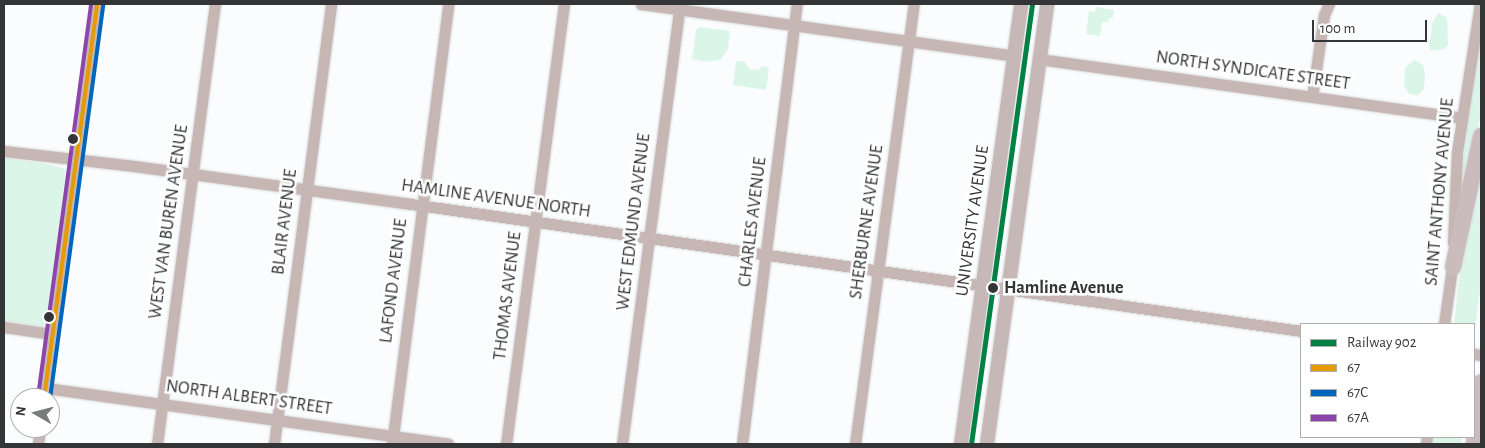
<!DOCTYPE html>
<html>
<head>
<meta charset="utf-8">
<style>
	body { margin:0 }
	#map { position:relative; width:1485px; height:448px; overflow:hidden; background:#fbfcfe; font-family:"Alegreya Sans",sans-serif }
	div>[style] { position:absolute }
	.green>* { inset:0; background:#dbf5e9 }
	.roads { filter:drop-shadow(0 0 1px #d8d8d9) drop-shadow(0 0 1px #d8d8d9) }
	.minor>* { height:11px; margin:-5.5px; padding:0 5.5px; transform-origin:5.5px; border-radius:5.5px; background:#c6b7b5 }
	.major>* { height:14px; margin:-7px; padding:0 7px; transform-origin:7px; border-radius:7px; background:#c7b8b8 }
	.highway>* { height:16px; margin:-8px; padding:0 8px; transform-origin:8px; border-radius:8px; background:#cabcbd }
	.bus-1>* { height:4px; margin:-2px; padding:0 2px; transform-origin:2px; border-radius:2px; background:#e49b06 }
	.bus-2>* { height:4px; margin:-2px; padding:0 2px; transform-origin:2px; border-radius:2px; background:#0065bd }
	.bus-3>* { height:4px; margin:-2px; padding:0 2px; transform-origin:2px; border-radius:2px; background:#8e44ad }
	.rail-1>* { height:5px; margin:-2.5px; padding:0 2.5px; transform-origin:2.5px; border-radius:2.5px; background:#008144 }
	.dots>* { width:14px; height:14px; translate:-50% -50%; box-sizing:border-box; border:2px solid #fff; border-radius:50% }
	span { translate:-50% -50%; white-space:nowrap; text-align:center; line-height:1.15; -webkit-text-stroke:5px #fff; paint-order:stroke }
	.street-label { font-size:18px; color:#343537 }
	.stop-label { font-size:18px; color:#343537; font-weight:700 }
	.left { translate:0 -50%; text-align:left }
	.frame { position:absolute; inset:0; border:5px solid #343537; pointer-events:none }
	.legend { position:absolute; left:1300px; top:323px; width:175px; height:115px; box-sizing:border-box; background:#fff; border:1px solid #aeaeaf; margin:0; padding:6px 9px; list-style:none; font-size:15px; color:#343537 }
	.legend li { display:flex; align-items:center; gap:10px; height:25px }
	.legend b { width:25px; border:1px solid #aeaeaf }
	.north { position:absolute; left:10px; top:388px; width:50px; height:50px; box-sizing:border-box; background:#fff; border:1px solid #aeaeaf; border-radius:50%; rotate:278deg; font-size:14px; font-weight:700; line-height:20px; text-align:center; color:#343537 }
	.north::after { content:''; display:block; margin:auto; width:18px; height:22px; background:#7a7b7d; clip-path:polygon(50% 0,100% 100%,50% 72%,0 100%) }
	.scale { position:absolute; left:1312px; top:20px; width:115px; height:22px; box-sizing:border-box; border:2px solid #343537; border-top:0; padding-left:6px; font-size:15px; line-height:18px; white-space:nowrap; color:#343537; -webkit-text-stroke:4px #fff; paint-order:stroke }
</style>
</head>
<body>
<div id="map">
	<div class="green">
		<div style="clip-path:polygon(1096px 7px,1114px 10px,1113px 18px,1109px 18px,1108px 22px,1102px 22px,1100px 36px,1086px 34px,1089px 11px,1095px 12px)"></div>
		<div style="clip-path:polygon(1439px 13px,1447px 18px,1448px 45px,1444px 49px,1431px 51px,1429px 47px,1432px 29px,1431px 24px)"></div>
		<div style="clip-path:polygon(699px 27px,730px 31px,728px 49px,720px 60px,705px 62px,692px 59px,696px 30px)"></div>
		<div style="clip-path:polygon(1481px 32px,1481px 114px,1461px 199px,1459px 199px,1465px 144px)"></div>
		<div style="clip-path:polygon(1414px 60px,1423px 65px,1425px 73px,1424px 89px,1418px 95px,1409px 94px,1404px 85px,1405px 68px)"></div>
		<div style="clip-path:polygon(736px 61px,745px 62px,749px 69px,760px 70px,761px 66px,769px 68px,766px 90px,733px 85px)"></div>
		<div style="clip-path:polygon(4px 158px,47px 164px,63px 168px,66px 171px,47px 323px,42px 327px,4px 322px)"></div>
		<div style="clip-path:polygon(1481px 159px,1481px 283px,1474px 336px,1474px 324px,1454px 324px,1464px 236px)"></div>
		<div style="clip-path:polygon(1434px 437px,1462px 437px,1461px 444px,1433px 444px)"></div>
	</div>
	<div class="roads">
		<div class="minor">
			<div style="left:641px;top:4px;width:377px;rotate:7.9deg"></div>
			<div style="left:1039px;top:59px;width:427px;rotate:7.9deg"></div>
			<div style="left:1312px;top:97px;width:83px;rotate:-81.7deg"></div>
			<div style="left:1324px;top:15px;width:12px;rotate:-66deg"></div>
			<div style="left:4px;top:151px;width:131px;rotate:6.6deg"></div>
			<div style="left:134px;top:166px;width:280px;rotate:7.8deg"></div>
			<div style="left:411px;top:204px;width:899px;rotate:8.12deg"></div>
			<div style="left:1453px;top:243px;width:91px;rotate:-87.5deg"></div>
			<div style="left:1457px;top:152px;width:150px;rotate:-81.2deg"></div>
			<div style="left:1444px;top:324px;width:64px;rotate:-81.9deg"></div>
			<div style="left:4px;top:327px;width:49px;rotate:8.3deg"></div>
			<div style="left:1474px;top:354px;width:7px;rotate:8deg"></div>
			<div style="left:46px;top:388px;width:406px;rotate:7.9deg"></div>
			<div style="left:44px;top:398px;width:398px;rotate:-82.3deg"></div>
			<div style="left:38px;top:444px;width:16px;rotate:-83deg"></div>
			<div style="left:157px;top:444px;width:444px;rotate:-82.5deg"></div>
			<div style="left:274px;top:444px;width:444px;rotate:-82.6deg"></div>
			<div style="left:392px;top:444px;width:444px;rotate:-82.7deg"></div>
			<div style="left:506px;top:444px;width:444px;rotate:-82.5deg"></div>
			<div style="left:622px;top:444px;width:444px;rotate:-82.5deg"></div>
			<div style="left:742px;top:444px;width:443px;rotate:-82.9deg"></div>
			<div style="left:855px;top:444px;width:444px;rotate:-82.4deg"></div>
			<div style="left:1426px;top:444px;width:7px;rotate:-82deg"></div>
		</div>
		<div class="major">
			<div style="left:961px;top:444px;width:444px;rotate:-82.2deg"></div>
			<div style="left:987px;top:444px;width:444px;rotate:-82.2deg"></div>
		</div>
		<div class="highway">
			<div style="left:1453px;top:267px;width:134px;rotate:-77.9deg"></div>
			<div style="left:1474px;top:444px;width:62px;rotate:-83.6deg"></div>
		</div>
	</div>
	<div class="bus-1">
		<div style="left:44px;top:398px;width:398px;rotate:-82.3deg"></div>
	</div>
	<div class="bus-2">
		<div style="left:50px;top:399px;width:398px;rotate:-82.3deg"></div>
	</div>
	<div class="bus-3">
		<div style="left:38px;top:397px;width:397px;rotate:-82.3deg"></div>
	</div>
	<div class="rail-1">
		<div style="left:971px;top:444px;width:444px;rotate:-82.1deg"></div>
	</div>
	<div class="dots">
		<div style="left:73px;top:139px;background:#343537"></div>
		<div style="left:993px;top:288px;background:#343537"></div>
		<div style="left:49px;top:317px;background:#343537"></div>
	</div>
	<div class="street-label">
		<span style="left:1253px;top:71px;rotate:8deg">NORTH SYNDICATE STREET</span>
		<span style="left:1440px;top:192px;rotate:-85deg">SAINT ANTHONY AVENUE</span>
		<span style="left:496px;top:199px;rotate:8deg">HAMLINE AVENUE NORTH</span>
		<span style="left:973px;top:221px;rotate:-82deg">UNIVERSITY AVENUE</span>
		<span style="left:169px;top:222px;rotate:-82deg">WEST VAN BUREN AVENUE</span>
		<span style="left:285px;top:222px;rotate:-83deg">BLAIR AVENUE</span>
		<span style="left:634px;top:222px;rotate:-83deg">WEST EDMUND AVENUE</span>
		<span style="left:753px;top:222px;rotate:-83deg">CHARLES AVENUE</span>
		<span style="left:867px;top:222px;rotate:-82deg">SHERBURNE AVENUE</span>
		<span style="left:394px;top:281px;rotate:-83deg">LAFOND AVENUE</span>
		<span style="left:508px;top:296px;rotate:-83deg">THOMAS AVENUE</span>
		<span style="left:249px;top:398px;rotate:8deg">NORTH ALBERT STREET</span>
	</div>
	<div class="stop-label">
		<span class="left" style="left:1004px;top:288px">Hamline Avenue</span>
	</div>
	<div class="frame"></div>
	<ul class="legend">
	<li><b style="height:6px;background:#008144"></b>Railway 902</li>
	<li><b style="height:6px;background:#e49b06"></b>67</li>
	<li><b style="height:6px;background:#0065bd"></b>67C</li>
	<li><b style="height:6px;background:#8e44ad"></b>67A</li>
	</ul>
	<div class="north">N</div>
	<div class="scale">100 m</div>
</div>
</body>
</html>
